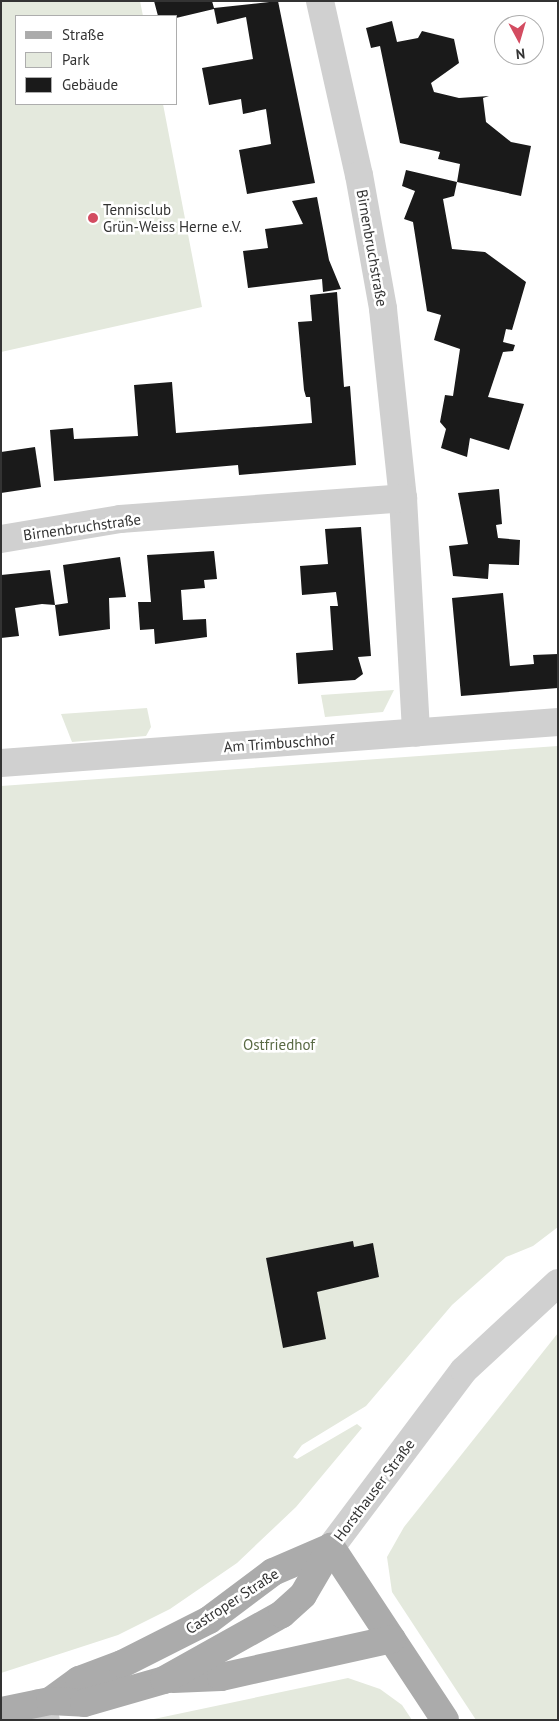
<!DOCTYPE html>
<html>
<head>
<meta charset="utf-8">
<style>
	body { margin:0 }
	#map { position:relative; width:559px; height:1721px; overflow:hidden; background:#fff; font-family:"PT Sans",sans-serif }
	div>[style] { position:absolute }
	.green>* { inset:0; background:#e4e9dd }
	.building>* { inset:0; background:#1a1a1a }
	.minor>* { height:28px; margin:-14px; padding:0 14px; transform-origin:14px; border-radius:14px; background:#d0d0d0 }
	.major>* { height:28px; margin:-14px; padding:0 14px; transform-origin:14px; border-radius:14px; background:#ababab }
	.dots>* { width:14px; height:14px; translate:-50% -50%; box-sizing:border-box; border:2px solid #fff; border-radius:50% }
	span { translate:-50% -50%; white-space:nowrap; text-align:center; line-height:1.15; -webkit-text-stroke:5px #fff; paint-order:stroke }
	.poi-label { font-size:15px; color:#333 }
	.left { translate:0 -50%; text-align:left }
	.street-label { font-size:15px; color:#333 }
	.park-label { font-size:15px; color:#596a44 }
	.frame { position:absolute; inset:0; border:2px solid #333; pointer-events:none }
	.legend { position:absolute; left:15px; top:15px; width:162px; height:90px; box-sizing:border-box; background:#fff; border:1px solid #adadad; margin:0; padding:6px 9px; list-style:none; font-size:15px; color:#333 }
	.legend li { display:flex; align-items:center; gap:10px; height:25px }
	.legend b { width:25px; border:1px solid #adadad }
	.north { position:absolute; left:494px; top:15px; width:50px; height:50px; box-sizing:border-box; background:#fff; border:1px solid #adadad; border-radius:50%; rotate:174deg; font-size:14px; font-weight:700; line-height:20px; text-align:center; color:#333 }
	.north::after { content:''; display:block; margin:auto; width:18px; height:22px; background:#d34c61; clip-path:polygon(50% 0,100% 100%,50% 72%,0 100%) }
</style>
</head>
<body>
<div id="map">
	<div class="green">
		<div style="clip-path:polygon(1px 1px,140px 1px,143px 16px,16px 16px,16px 104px,163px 104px,202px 307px,1px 352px)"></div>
		<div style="clip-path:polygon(394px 690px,383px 712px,325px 717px,321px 695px)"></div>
		<div style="clip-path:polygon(147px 708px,151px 727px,146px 736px,72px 742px,61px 714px)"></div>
		<div style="clip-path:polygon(558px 746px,558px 1227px,533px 1246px,506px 1257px,452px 1305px,366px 1406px,302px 1445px,293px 1457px,297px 1459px,357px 1424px,362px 1428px,296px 1507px,237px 1563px,170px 1609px,118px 1635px,1px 1673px,1px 786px)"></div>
		<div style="clip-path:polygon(558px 1333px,558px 1720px,476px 1720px,392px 1592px,387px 1557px,404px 1527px)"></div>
		<div style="clip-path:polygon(348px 1678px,380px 1689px,402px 1705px,412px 1720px,149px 1720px)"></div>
	</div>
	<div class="building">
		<div style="clip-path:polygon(154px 1px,212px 1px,214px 8px,278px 1px,315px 183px,247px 194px,239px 150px,271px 144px,266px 109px,243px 114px,241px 99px,209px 105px,202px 68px,253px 59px,246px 17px,217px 24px,214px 9px,176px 18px,158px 16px)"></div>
		<div style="clip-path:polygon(392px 21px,397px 42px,418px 38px,422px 31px,454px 39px,459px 63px,431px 83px,434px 92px,459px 98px,489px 96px,483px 98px,486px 122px,511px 142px,531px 146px,521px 196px,457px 182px,454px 196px,443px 199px,452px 249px,485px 252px,526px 282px,512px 330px,506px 329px,503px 342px,515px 345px,513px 351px,503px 352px,488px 397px,524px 404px,509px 450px,470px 438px,467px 457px,441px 448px,446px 429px,440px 422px,445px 395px,453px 396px,460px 349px,434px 340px,441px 315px,427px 311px,413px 222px,404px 219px,415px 191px,402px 186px,406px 170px,457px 182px,460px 164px,438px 159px,440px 152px,400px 143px,380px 46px,371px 48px,366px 28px)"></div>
		<div style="clip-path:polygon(317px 197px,329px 260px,341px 289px,323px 292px,322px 279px,248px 288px,243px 251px,268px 248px,265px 229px,303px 224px,292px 201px)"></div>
		<div style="clip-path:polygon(337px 292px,344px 387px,350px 386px,356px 465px,239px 475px,238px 465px,54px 481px,50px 430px,73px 428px,74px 439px,138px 436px,134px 385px,172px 382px,176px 433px,312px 423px,310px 397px,306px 397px,304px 390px,298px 322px,312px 321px,310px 295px)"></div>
		<div style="clip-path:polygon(35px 447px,41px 487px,1px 493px,1px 452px)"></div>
		<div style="clip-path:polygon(499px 489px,502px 524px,496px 525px,498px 538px,520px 540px,519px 565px,489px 564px,488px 579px,453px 576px,449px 546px,468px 544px,458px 493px)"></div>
		<div style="clip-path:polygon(361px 527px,371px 656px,358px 657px,363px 674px,355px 680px,298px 684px,296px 653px,333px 650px,330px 606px,338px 606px,336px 592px,302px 595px,300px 566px,328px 564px,325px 529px)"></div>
		<div style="clip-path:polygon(214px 551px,217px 579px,204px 580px,205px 588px,181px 590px,183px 620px,206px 619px,207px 637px,155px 644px,154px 629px,140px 630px,138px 602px,151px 602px,147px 555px)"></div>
		<div style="clip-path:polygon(120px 557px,126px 597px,109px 598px,110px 629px,59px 636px,55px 605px,42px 604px,15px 608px,19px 636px,1px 638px,1px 575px,50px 570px,55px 605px,68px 603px,63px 565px)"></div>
		<div style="clip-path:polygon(503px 593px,510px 666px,534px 664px,533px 655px,558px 654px,558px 688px,461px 696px,452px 598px)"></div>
		<div style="clip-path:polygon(353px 1241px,354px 1247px,373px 1243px,379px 1277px,317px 1292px,326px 1339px,283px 1348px,266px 1258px)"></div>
	</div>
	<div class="minor">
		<div style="left:320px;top:1px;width:178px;rotate:77.4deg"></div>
		<div style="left:359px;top:175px;width:136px;rotate:79.8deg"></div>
		<div style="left:383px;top:309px;width:190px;rotate:84deg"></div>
		<div style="left:403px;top:498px;width:235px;rotate:86.8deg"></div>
		<div style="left:1px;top:539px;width:121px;rotate:-9.5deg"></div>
		<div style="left:120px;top:519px;width:284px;rotate:-4.2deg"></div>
		<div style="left:1px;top:763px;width:559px;rotate:-4.21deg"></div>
		<div style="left:331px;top:1547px;width:221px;rotate:-53.1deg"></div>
		<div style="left:464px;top:1370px;width:128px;rotate:-42.8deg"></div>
		<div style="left:39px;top:1703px;width:18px;rotate:68deg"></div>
	</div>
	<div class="major">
		<div style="left:331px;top:1547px;width:207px;rotate:56.6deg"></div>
		<div style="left:173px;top:1679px;width:48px;rotate:-2.4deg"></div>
		<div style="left:221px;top:1677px;width:175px;rotate:-12.5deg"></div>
		<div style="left:50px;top:1701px;width:36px;rotate:-36deg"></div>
		<div style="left:79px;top:1680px;width:46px;rotate:-20.4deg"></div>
		<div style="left:122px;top:1664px;width:97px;rotate:-26.8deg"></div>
		<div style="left:209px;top:1620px;width:80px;rotate:-36.9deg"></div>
		<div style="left:273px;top:1572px;width:63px;rotate:-23.3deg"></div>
		<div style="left:1px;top:1711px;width:50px;rotate:-11.5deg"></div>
		<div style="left:50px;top:1701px;width:34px;rotate:3deg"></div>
		<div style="left:84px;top:1703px;width:83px;rotate:-16deg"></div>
		<div style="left:164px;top:1680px;width:135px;rotate:-29.2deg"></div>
		<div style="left:282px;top:1614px;width:28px;rotate:-42deg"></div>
		<div style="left:303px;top:1595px;width:56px;rotate:-59.7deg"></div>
	</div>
	<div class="dots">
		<div style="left:93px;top:218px;background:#d34c61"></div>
	</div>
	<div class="poi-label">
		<span class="left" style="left:103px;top:218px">Tennisclub<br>Grün-Weiss Herne e.V.</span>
	</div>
	<div class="street-label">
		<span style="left:372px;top:248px;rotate:80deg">Birnenbruchstraße</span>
		<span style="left:82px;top:527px;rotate:-8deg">Birnenbruchstraße</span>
		<span style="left:279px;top:743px;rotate:-4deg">Am Trimbuschhof</span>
		<span style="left:374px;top:1490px;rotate:-53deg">Horsthauser Straße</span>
		<span style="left:232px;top:1601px;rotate:-33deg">Castroper Straße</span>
	</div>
	<div class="park-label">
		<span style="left:279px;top:1045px">Ostfriedhof</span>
	</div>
	<div class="frame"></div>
	<ul class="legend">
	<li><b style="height:6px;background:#ababab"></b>Straße</li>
	<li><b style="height:14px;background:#e4e9dd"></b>Park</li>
	<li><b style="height:14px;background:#1a1a1a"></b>Gebäude</li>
	</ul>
	<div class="north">N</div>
</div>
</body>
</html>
